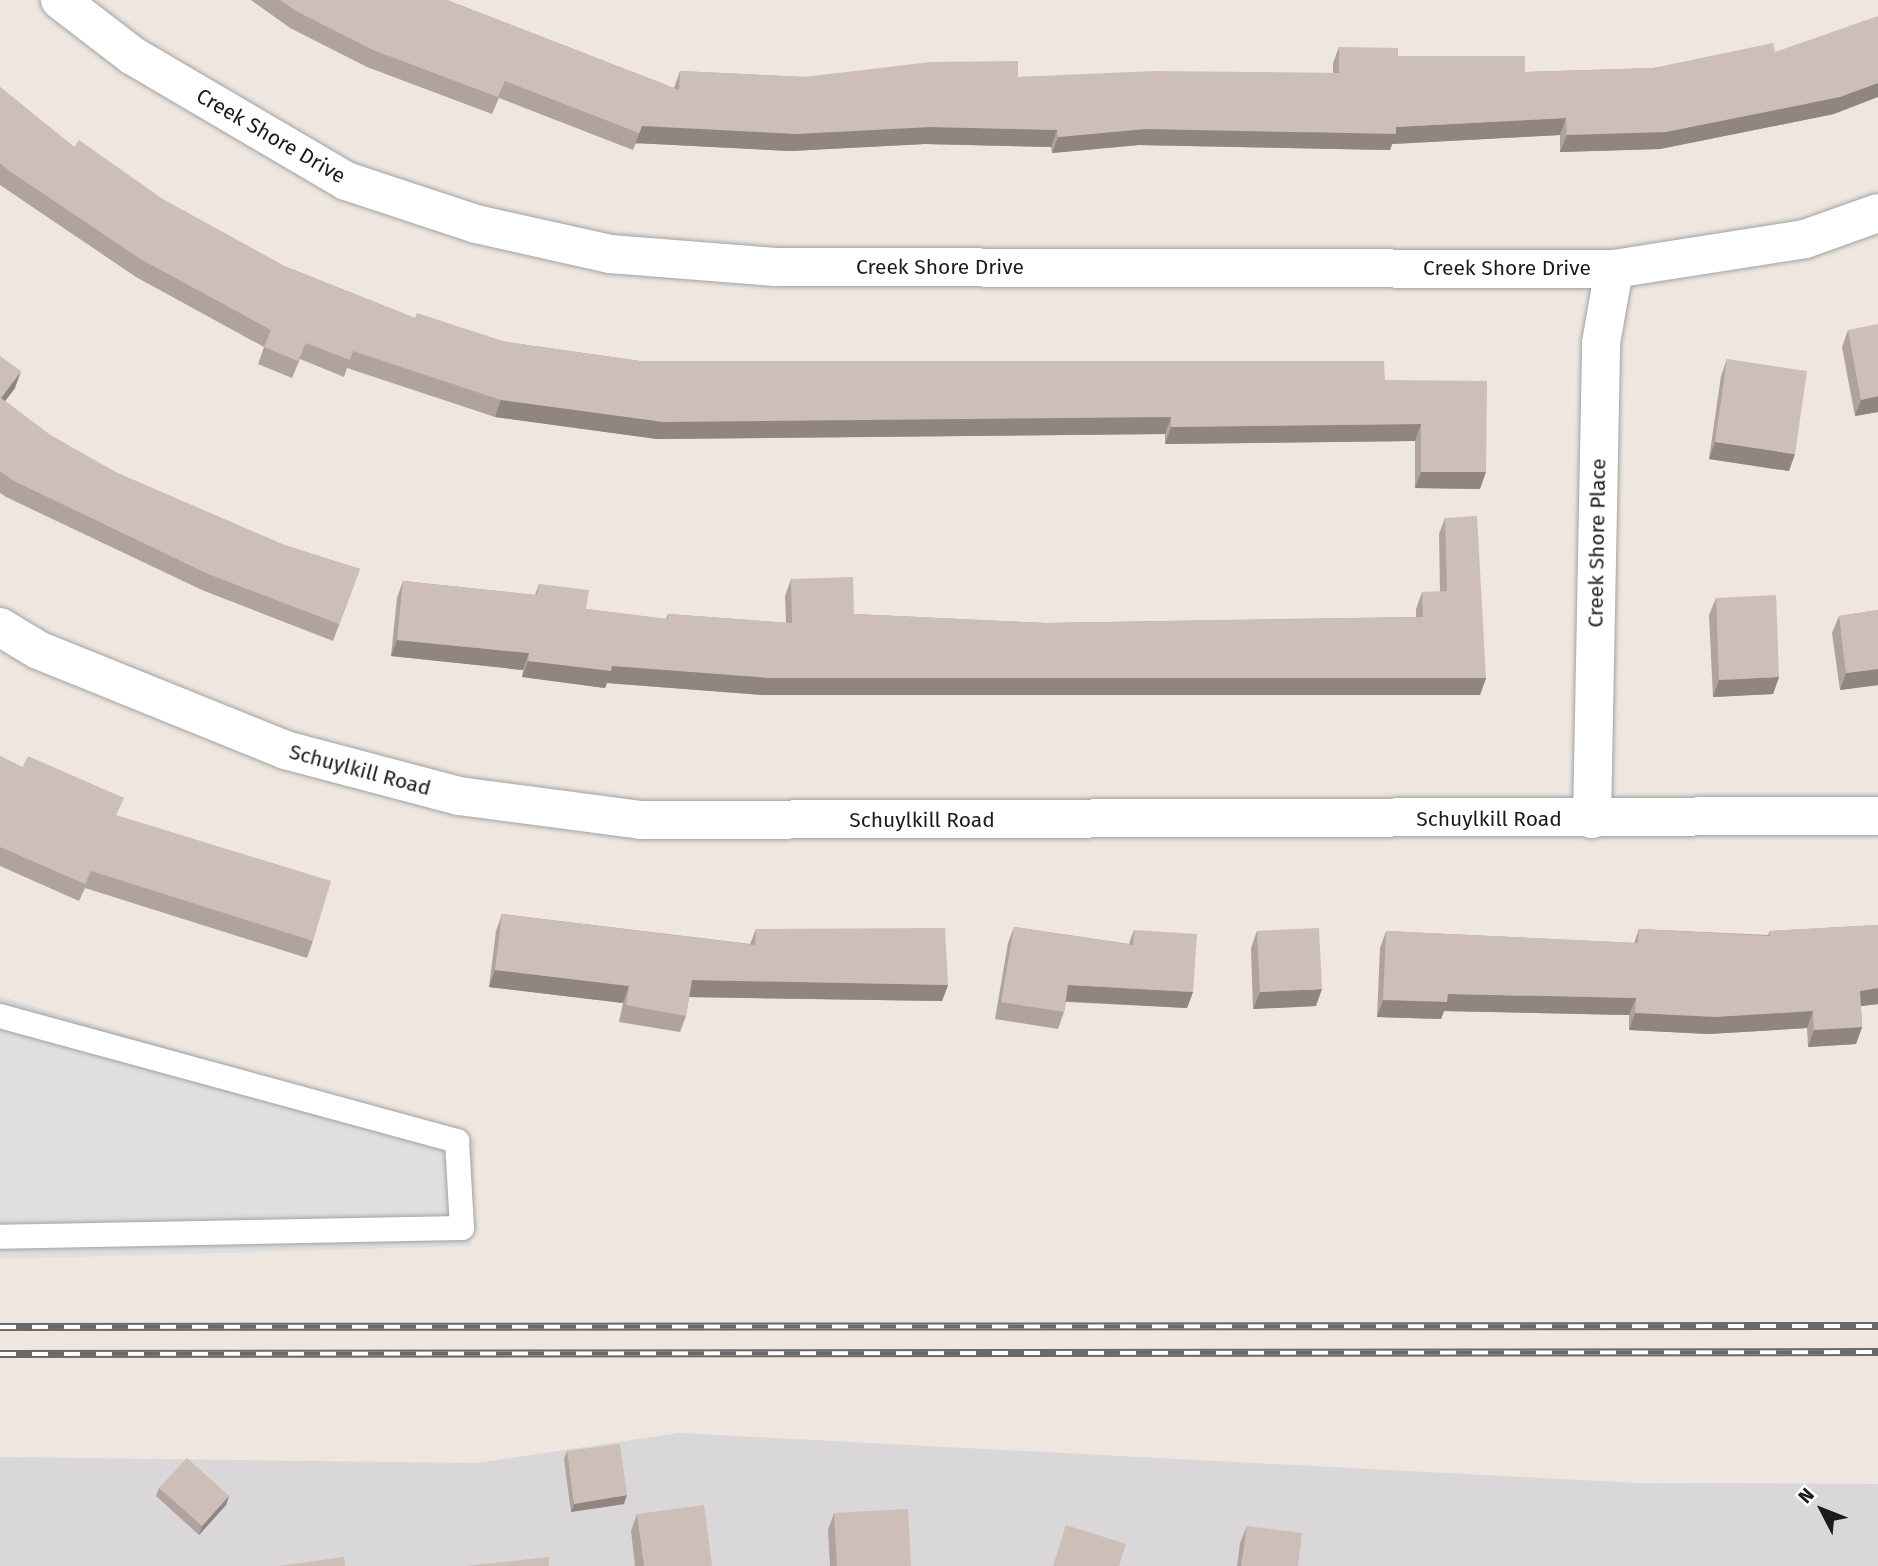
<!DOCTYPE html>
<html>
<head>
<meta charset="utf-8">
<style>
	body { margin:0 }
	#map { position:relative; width:1878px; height:1566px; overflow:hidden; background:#eee6df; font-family:"Fira Sans",sans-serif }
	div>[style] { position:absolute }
	.residential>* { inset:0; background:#d9d7d8 }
	.parking>* { inset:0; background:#dfdfdf }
	.roads { filter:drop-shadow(0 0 2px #a2a2a2) drop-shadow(0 0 2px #a2a2a2) }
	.service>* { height:24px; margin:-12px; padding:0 12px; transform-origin:12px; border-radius:12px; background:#fff }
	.minor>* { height:38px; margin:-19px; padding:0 19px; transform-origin:19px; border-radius:19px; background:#fff }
	.tertiary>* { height:38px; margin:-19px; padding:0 19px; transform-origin:19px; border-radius:19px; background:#fff }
	.rail>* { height:8px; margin-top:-4px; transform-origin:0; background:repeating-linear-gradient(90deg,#fff 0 16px,#696969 0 32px); box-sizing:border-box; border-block:2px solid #696969 }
	.wall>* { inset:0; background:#b0a39e }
	.shaded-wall>* { inset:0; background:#908581 }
	.building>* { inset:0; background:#cdbeb8 }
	span { translate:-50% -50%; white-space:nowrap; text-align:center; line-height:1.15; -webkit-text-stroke:7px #fff; paint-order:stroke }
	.street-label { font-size:21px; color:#1b1b1b }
	.north { position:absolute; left:1787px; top:1475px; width:70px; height:70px; -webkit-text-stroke:5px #fff; paint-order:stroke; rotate:312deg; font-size:19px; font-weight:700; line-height:28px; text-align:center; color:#1b1b1b }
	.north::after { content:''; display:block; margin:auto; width:24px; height:32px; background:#1b1b1b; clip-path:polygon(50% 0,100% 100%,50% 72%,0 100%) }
</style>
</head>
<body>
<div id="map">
	<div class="residential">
		<div style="clip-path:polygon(679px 1433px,1637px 1483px,1878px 1484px,1878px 1566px,0 1566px,0 1457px,477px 1463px)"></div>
	</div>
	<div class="parking">
		<div style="clip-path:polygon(0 996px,476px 1140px,471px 1246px,0 1259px)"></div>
	</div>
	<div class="roads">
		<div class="service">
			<div style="left:0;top:1016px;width:474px;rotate:15.3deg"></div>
			<div style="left:457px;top:1141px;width:87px;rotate:86.7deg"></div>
			<div style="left:462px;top:1228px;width:462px;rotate:178.9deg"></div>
		</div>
		<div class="minor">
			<div style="left:60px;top:0;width:92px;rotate:37.5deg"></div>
			<div style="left:133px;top:56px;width:247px;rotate:30.4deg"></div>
			<div style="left:346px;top:181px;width:137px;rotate:18.3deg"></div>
			<div style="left:476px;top:224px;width:137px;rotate:12.6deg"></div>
			<div style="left:610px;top:254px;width:166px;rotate:4.5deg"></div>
			<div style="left:775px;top:267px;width:839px;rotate:0.14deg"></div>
			<div style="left:1614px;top:269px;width:193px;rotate:-8.9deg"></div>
			<div style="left:1805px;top:239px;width:77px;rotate:-19.6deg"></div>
			<div style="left:1592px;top:819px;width:476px;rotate:-88.9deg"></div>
			<div style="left:1601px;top:343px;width:75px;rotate:-80deg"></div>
		</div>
		<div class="tertiary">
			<div style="left:0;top:627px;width:44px;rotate:31.2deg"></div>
			<div style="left:38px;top:650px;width:266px;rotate:22deg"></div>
			<div style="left:285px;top:750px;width:180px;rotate:14.8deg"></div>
			<div style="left:459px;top:796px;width:184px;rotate:7.5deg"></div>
			<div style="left:641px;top:820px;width:1237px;rotate:-0.19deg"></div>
		</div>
	</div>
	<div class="rail">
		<div style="left:0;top:1327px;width:1878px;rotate:-0.03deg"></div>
		<div style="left:0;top:1354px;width:1878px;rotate:-0.06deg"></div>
	</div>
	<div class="wall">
		<div style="clip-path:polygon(251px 0,447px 0,674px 88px,680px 71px,804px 77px,1018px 77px,1333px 73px,1333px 63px,1339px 47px,1398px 56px,1525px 72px,1653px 68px,1775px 52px,1834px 114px,1660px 149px,1560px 152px,1560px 135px,1392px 144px,1390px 150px,1139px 145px,1052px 153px,1051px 147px,925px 144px,790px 151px,635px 143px,633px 150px,499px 98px,492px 114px,367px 67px,290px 28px)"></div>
		<div style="clip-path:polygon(0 87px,74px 147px,164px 200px,284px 266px,415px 318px,506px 342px,640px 361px,1385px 380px,1480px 489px,1415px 488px,1415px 441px,1165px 444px,1165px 434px,657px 439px,495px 417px,347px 368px,344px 377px,300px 359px,292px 378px,258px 364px,264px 347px,136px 277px,0 185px)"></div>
		<div style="clip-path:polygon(1848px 330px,1878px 412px,1855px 416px,1842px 347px)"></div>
		<div style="clip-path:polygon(0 356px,15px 388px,5px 401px,50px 435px,117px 473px,284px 545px,360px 569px,333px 641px,202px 590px,6px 497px,0 493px)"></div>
		<div style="clip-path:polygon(1727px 359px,1789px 471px,1709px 459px,1721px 376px)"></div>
		<div style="clip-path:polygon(1445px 518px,1486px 678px,1480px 695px,763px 695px,607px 683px,605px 688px,522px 677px,523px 670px,391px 656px,397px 598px,403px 581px,535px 595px,539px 584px,586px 609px,666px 619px,668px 614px,786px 623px,785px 596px,791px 579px,854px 614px,1045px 623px,1416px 617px,1416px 609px,1422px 592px,1440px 592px,1439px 534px)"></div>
		<div style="clip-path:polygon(1716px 598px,1779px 677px,1773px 694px,1713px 697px,1709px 615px)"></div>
		<div style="clip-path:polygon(1878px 610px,1878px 685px,1840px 690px,1832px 633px,1839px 616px)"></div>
		<div style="clip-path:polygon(0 756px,117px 816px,313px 941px,307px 958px,85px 888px,79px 901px,0 866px)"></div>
		<div style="clip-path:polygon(502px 914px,750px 944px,756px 929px,948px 985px,942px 1001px,689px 997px,686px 1016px,680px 1032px,619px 1022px,623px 1003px,489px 987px,496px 931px)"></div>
		<div style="clip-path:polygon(1878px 925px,1878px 1004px,1861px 1006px,1862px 1027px,1856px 1044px,1808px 1047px,1807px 1028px,1709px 1034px,1629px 1030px,1629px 1015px,1444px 1011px,1441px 1019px,1377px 1017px,1380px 948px,1386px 931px,1634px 943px,1639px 929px,1768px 935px,1770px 931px)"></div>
		<div style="clip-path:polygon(1014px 927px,1129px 944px,1134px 930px,1193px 992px,1187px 1008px,1066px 1002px,1064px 1012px,1058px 1029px,995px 1019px,1008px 943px)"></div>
		<div style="clip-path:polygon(1257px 931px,1316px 1006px,1253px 1009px,1251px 948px)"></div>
		<div style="clip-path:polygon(567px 1451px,624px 1504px,571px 1512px,564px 1459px)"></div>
		<div style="clip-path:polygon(159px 1488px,229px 1496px,226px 1505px,199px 1535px,156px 1496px)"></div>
		<div style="clip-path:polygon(834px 1513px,911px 1566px,830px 1566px,828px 1530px)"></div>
		<div style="clip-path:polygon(637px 1514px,712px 1566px,635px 1566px,631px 1531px)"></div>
		<div style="clip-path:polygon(1247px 1526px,1298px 1566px,1237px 1566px,1240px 1543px)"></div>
	</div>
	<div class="shaded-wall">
		<div style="clip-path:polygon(1878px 83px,1878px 97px,1834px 114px,1660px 149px,1560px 152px,1567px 135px)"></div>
		<div style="clip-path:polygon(1566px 118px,1560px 135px,1392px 144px,1390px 150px,1139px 145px,1052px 153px,1058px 137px,1145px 129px,1396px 127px)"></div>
		<div style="clip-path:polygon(642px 126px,931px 127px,1057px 130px,1051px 147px,925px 144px,790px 151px,635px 143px,633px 150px)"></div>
		<div style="clip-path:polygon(21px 371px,15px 388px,0 408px,0 400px)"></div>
		<div style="clip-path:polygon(1878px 396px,1878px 412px,1855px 416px,1861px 400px)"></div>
		<div style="clip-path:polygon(501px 400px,1171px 417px,1165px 434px,657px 439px,495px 417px)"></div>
		<div style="clip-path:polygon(1421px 424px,1415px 441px,1165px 444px,1171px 427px)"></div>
		<div style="clip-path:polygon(1715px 442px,1795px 454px,1789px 471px,1709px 459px)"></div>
		<div style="clip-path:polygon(1421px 472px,1486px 472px,1480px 489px,1415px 488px)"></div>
		<div style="clip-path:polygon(397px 640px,529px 653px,523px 670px,391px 656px)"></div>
		<div style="clip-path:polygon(528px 661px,612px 666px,1486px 678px,1480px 695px,763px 695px,607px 683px,605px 688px,522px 677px)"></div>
		<div style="clip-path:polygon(1878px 669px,1878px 685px,1840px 690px,1846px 673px)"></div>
		<div style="clip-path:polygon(1779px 677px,1773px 694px,1713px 697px,1719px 680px)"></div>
		<div style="clip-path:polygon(495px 970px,629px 986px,623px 1003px,489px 987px)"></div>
		<div style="clip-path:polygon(692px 980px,948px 985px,942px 1001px,686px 997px)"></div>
		<div style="clip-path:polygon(1068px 985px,1193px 992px,1187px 1008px,1062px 1001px)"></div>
		<div style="clip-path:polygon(1878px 988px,1878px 1004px,1854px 1007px,1860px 991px)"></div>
		<div style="clip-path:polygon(1322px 989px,1316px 1006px,1253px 1009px,1260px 992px)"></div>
		<div style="clip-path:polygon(1448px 994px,1636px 998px,1629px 1015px,1444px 1011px,1441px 1019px,1377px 1017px,1383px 1000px)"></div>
		<div style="clip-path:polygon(1813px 1011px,1807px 1028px,1709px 1034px,1629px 1030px,1635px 1013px)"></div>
		<div style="clip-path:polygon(1862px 1027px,1856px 1044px,1808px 1047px,1814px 1030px)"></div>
		<div style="clip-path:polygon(627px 1495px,624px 1504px,571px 1512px,574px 1504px)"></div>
		<div style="clip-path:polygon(229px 1496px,226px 1505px,199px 1535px,202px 1526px)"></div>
	</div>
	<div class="building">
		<div style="clip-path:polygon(280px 0,447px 0,679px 90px,680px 71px,804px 77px,931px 62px,1018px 61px,1018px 77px,1154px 71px,1339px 73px,1339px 47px,1398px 48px,1398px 56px,1525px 56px,1525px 72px,1653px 68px,1773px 43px,1775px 52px,1878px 16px,1878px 83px,1840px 97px,1666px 132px,1567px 135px,1566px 118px,1396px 127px,1396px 134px,1145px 129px,1058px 137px,1057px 130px,931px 127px,796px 134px,642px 126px,639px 133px,505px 81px,498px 97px,373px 50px,296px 11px)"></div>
		<div style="clip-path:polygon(0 87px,74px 147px,79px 140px,164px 200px,284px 266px,415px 318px,417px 313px,506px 342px,640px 361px,1384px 361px,1385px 380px,1487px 381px,1486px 472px,1421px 472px,1421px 424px,1171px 427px,1171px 417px,663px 422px,501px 400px,353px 351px,350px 360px,306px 343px,298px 361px,264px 347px,271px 330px,142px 260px,8px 170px,0 163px)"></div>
		<div style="clip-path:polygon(1878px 324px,1878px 396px,1861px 400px,1848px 330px)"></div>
		<div style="clip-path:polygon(0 356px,21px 371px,1px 398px,50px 435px,117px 473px,284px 545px,360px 569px,339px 624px,208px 574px,12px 480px,0 471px)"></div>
		<div style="clip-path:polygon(1727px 359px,1807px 371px,1795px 454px,1715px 442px)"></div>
		<div style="clip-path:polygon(1477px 516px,1486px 678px,769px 678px,612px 666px,611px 671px,528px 661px,529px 653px,397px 640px,403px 581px,537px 595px,539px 584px,589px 590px,586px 609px,668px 619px,668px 614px,792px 623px,791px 579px,853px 577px,854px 614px,1045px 623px,1423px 617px,1422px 592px,1447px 591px,1445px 518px)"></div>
		<div style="clip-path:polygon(1776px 595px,1779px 677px,1719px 680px,1716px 598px)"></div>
		<div style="clip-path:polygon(1878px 610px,1878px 669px,1846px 673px,1839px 616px)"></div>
		<div style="clip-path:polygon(0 756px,22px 768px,28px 756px,124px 798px,116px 815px,331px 881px,313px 941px,91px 871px,85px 884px,0 847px)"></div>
		<div style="clip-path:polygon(502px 914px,755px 945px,756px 929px,945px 928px,948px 985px,692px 980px,686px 1016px,626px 1005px,629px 986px,495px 970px)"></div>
		<div style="clip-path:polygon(1878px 925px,1878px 988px,1860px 991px,1862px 1027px,1814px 1030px,1813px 1011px,1715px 1017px,1635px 1013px,1636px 998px,1448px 994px,1447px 1002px,1383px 1000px,1386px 931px,1638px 943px,1639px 929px,1770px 936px,1770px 931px)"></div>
		<div style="clip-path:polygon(1014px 927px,1133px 945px,1134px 930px,1197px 934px,1193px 992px,1068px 985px,1064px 1012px,1001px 1002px)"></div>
		<div style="clip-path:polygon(1319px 928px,1322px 989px,1260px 992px,1257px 931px)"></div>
		<div style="clip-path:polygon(620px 1444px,627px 1495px,574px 1504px,567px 1451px)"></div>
		<div style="clip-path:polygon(187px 1458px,229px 1496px,202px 1526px,159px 1488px)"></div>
		<div style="clip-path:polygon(704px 1505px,712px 1566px,644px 1566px,637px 1514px)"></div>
		<div style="clip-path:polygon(908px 1509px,911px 1566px,837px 1566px,834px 1513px)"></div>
		<div style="clip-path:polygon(1066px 1525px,1126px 1544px,1119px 1566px,1053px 1566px)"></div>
		<div style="clip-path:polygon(1247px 1526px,1302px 1533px,1298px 1566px,1241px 1566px)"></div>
		<div style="clip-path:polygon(344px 1557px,345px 1566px,278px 1566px)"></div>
		<div style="clip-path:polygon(549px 1557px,549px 1566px,466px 1566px)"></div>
	</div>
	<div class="street-label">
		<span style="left:271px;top:136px;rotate:30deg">Creek Shore Drive</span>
		<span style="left:940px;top:267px">Creek Shore Drive</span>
		<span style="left:1507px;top:268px">Creek Shore Drive</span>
		<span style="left:1597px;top:543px;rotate:-89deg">Creek Shore Place</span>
		<span style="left:360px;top:770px;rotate:15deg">Schuylkill Road</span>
		<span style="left:1489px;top:819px">Schuylkill Road</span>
		<span style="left:922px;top:820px">Schuylkill Road</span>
	</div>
	<div class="north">N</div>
</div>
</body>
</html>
